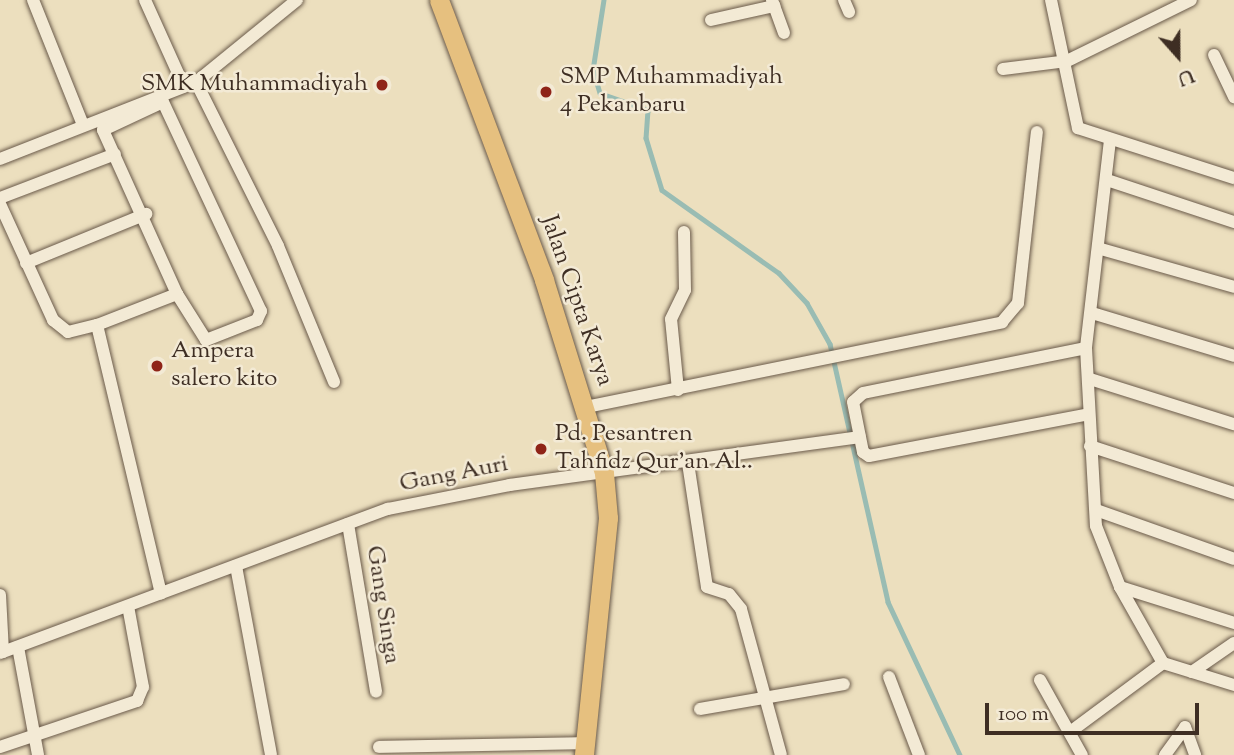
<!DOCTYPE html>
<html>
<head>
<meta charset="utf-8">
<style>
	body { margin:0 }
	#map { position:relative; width:1234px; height:755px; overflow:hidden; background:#ecdfbe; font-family:"Sorts Mill Goudy",serif }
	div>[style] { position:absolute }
	.stream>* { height:4.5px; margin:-2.25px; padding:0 2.25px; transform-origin:2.25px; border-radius:2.25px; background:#99bcb3 }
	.roads { filter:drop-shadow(0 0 2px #6a5a4a) drop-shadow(0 0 2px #6a5a4a) }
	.minor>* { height:12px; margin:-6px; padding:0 6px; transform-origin:6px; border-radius:6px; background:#f3ead5 }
	.primary>* { height:19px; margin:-9.5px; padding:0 9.5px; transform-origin:9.5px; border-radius:9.5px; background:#e6c07f }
	.dots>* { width:19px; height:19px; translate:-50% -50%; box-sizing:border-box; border:4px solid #f3ead5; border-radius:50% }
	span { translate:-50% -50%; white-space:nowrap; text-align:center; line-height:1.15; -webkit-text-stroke:5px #f3ead5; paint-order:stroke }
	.poi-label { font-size:24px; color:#3e2e23 }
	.left { translate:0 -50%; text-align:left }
	.right { translate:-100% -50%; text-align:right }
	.street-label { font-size:24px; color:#3e2e23 }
	.north { position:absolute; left:1143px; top:21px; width:70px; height:70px; -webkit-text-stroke:5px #f3ead5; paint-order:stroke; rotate:159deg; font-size:19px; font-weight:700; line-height:28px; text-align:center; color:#3e2e23 }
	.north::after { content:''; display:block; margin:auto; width:24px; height:32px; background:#3e2e23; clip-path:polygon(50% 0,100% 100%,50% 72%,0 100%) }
	.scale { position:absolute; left:985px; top:703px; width:214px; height:32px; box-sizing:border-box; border:4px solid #3e2e23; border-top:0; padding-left:9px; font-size:21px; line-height:24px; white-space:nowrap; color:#3e2e23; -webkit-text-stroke:5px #f3ead5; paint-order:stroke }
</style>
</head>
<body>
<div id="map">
	<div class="stream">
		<div style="left:604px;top:0;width:71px;rotate:98.9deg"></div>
		<div style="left:593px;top:70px;width:24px;rotate:73deg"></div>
		<div style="left:600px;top:93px;width:51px;rotate:19.5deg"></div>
		<div style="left:648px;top:110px;width:28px;rotate:94deg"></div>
		<div style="left:646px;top:138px;width:54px;rotate:72.9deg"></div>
		<div style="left:662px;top:190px;width:143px;rotate:35.4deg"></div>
		<div style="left:779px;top:273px;width:41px;rotate:47deg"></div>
		<div style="left:807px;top:303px;width:47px;rotate:60.7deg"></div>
		<div style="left:830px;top:344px;width:264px;rotate:77.3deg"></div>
		<div style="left:888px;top:602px;width:169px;rotate:64.8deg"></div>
	</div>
	<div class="roads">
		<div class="minor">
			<div style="left:33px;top:0;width:135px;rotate:68.2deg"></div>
			<div style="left:145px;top:0;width:92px;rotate:65.7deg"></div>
			<div style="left:772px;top:0;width:35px;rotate:70deg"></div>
			<div style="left:844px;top:0;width:13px;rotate:67deg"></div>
			<div style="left:1051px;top:0;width:131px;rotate:78.1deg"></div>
			<div style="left:1078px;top:128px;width:164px;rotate:17.8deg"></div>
			<div style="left:711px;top:20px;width:65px;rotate:-12.5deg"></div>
			<div style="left:1214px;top:55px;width:47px;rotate:64.5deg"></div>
			<div style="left:1003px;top:69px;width:64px;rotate:-7.1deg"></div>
			<div style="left:1067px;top:61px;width:138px;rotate:-26.2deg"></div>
			<div style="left:196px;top:82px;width:183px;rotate:63.4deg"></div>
			<div style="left:278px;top:246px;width:147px;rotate:67.6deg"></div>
			<div style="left:163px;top:102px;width:231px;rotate:64.9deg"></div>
			<div style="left:261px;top:311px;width:10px;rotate:114deg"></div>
			<div style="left:257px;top:320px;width:55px;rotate:158.6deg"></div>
			<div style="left:206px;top:340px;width:54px;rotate:-122.2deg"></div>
			<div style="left:177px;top:294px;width:180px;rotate:-114.3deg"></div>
			<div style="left:103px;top:130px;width:66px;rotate:-25deg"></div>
			<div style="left:1110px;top:140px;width:209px;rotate:96.6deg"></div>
			<div style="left:1086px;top:348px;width:178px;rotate:86.8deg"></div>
			<div style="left:1096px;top:526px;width:66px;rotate:68.5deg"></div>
			<div style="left:1120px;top:587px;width:87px;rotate:60.5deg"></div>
			<div style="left:1163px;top:663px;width:74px;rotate:17.2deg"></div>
			<div style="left:0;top:159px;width:211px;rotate:-21.4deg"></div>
			<div style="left:196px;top:82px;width:130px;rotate:-39.1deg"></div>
			<div style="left:1107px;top:180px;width:134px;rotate:18.3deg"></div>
			<div style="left:0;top:198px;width:123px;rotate:-20.9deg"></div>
			<div style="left:0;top:204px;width:128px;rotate:65.4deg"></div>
			<div style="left:53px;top:320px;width:19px;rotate:39deg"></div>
			<div style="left:68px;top:332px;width:30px;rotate:-14deg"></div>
			<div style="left:97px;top:325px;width:276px;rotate:76.6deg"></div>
			<div style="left:1101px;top:249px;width:138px;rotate:15.9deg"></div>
			<div style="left:26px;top:263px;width:130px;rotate:-22.2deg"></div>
			<div style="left:1092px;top:313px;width:148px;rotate:16.8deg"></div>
			<div style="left:97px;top:325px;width:86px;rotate:-21.2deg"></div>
			<div style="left:1086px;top:348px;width:227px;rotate:168.6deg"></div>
			<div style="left:863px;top:393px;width:13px;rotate:138deg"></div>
			<div style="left:853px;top:402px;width:51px;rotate:78.7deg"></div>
			<div style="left:863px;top:452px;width:7px;rotate:34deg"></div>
			<div style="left:869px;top:456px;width:224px;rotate:-10.8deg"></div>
			<div style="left:1090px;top:379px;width:151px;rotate:17.4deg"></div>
			<div style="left:678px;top:390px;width:71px;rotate:-95.6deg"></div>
			<div style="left:671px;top:319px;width:32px;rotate:-64deg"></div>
			<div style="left:685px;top:290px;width:58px;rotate:-91deg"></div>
			<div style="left:586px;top:407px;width:425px;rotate:-11.5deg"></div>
			<div style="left:1002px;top:322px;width:25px;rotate:-50deg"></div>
			<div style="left:1018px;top:303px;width:172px;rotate:-83.7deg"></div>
			<div style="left:1090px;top:446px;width:151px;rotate:18.1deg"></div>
			<div style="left:688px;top:463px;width:125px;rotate:81.3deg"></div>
			<div style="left:707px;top:587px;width:23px;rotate:18deg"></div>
			<div style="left:729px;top:594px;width:19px;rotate:51deg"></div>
			<div style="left:741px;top:609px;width:151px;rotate:74.7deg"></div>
			<div style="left:1096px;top:510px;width:146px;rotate:19.5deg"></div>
			<div style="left:348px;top:524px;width:170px;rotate:80.5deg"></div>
			<div style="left:236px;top:566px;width:192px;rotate:79.5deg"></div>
			<div style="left:1120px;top:587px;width:120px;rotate:17.5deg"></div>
			<div style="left:0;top:595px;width:57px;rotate:87deg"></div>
			<div style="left:18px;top:647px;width:110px;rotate:79.5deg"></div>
			<div style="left:0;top:653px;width:414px;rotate:-20.4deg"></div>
			<div style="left:388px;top:509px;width:124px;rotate:-11.1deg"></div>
			<div style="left:510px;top:485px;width:353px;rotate:-7.8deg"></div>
			<div style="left:1192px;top:672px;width:51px;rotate:-34.6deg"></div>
			<div style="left:889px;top:677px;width:84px;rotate:69deg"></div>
			<div style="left:1040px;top:680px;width:86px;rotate:60.8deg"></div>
			<div style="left:700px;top:709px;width:146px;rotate:-9.8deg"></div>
			<div style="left:1070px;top:732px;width:116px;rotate:-36.6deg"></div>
			<div style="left:0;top:747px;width:145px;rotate:-18.6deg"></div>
			<div style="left:137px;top:701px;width:15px;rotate:-67deg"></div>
			<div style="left:143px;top:687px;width:82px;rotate:-100.5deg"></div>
			<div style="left:379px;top:747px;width:207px;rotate:-1.1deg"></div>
			<div style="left:1165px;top:755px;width:34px;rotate:-54deg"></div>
			<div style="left:1185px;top:727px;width:30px;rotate:70deg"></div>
		</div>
		<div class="primary">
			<div style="left:439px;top:0;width:299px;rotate:69.4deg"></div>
			<div style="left:544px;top:280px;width:202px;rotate:72.7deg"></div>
			<div style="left:604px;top:473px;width:45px;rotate:84.9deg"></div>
			<div style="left:608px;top:518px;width:238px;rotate:95.8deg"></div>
		</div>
	</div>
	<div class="dots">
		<div style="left:382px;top:85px;background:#8f2418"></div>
		<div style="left:546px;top:92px;background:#8f2418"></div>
		<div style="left:157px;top:366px;background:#8f2418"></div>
		<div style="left:541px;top:449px;background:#8f2418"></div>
	</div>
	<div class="poi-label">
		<span class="left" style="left:560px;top:92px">SMP Muhammadiyah<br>4 Pekanbaru</span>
		<span class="right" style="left:368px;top:85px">SMK Muhammadiyah</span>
		<span class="left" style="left:171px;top:366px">Ampera<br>salero kito</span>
		<span class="left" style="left:555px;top:449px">Pd. Pesantren<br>Tahfidz Qur'an Al..</span>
	</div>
	<div class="street-label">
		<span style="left:576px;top:301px;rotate:71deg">Jalan Cipta Karya</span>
		<span style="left:454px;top:475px;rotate:-11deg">Gang Auri</span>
		<span style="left:382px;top:605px;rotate:81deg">Gang Singa</span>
	</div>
	<div class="north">U</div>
	<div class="scale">100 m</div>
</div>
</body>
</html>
